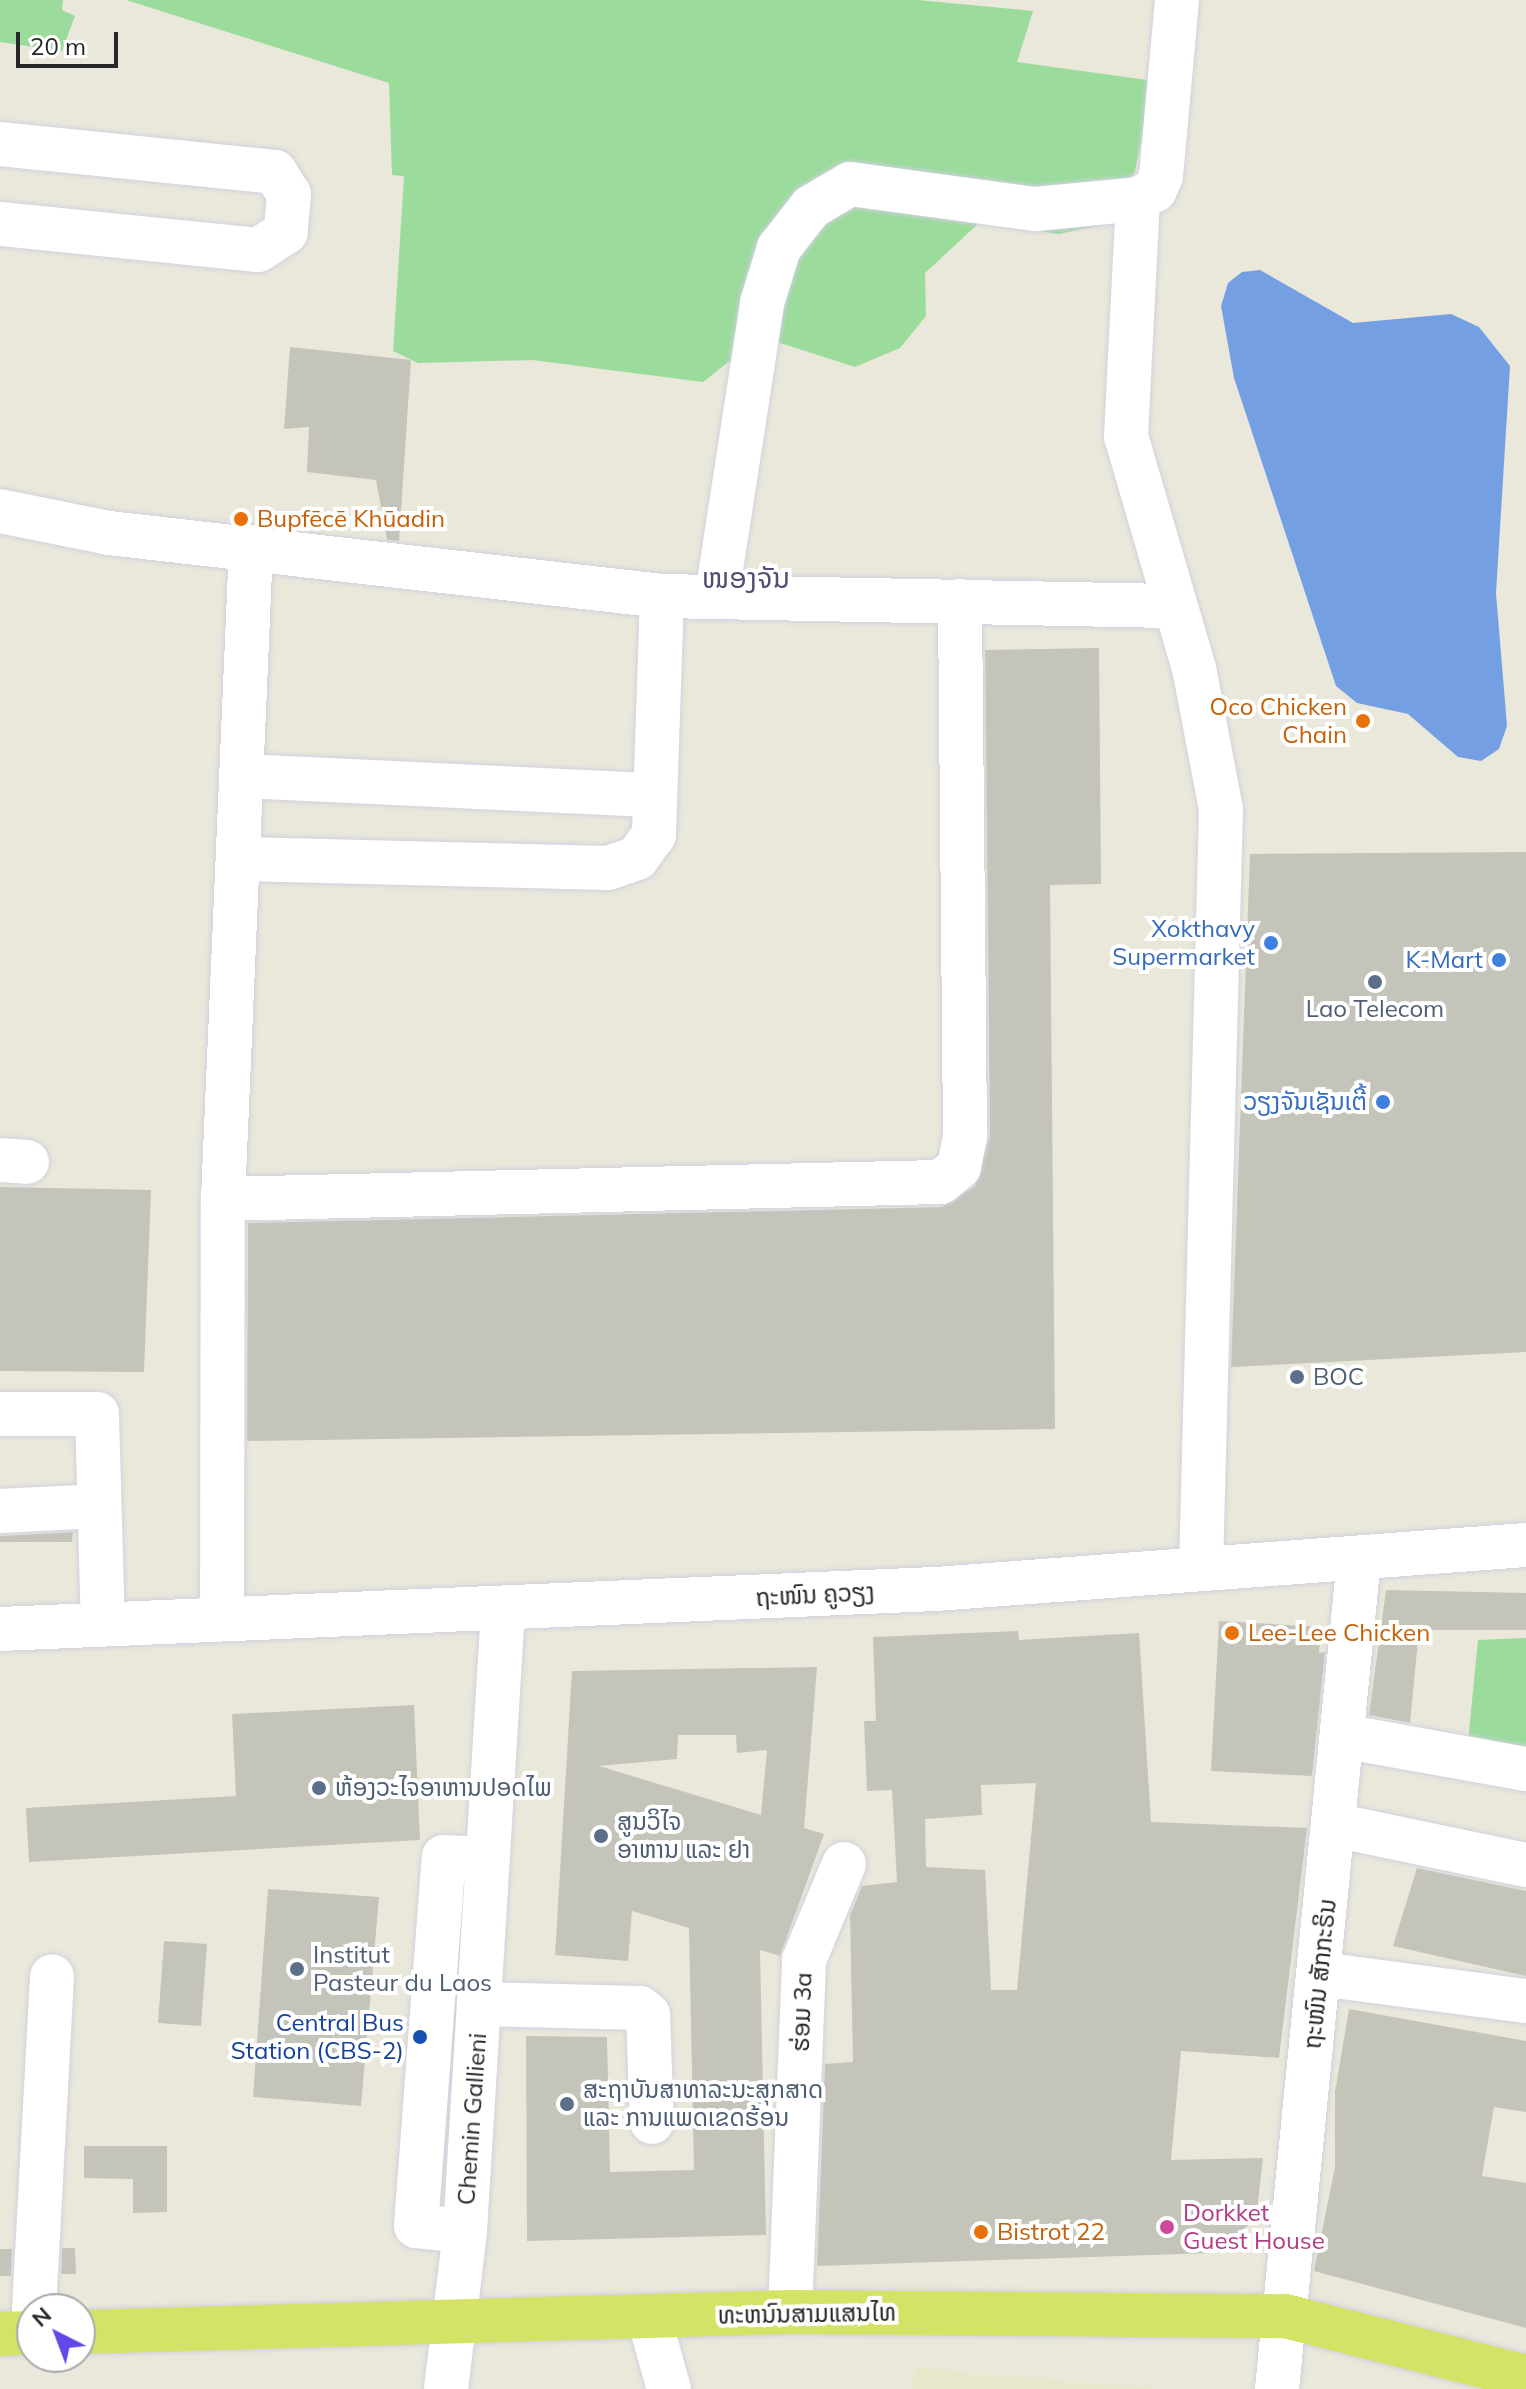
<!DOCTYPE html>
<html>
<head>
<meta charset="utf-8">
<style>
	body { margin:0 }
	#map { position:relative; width:1526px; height:2389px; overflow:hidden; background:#e9e8da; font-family:Mulish,"Noto Sans Lao",sans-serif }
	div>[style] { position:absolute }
	.education>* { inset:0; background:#e8e9ca }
	.green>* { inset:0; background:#9bdb9c }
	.water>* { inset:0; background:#759fe3 }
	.building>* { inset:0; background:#c4c4ba }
	.roads { filter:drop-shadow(0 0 2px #d2d0df) drop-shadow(0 0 2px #d2d0df) }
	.minor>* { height:44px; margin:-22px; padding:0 22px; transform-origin:22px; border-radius:22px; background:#fff }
	.major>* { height:44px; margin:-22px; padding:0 22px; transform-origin:22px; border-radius:22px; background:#d4e365 }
	.dots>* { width:22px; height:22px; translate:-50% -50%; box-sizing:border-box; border:4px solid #fff; border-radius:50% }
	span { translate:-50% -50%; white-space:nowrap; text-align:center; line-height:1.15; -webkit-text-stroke:8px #fff; paint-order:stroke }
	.food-label { font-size:24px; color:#c56008 }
	.left { translate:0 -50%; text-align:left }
	.right { translate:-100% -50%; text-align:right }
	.shop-label { font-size:24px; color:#366cbe }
	.service-label { font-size:24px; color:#4e5e75 }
	.street-label { font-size:24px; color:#272727 }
	.transit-label { font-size:24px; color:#164399 }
	.hotel-label { font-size:24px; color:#b23c85 }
	.quarter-label { font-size:28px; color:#534c73 }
	.north { position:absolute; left:16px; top:2293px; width:80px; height:80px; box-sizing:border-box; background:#fff; border:2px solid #a9a9a9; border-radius:50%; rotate:318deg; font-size:22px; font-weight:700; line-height:32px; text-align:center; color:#272727 }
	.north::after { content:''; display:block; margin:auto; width:28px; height:36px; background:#6247e9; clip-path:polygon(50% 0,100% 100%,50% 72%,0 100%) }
	.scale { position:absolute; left:16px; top:32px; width:102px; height:36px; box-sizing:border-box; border:4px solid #272727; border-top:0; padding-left:10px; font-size:24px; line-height:28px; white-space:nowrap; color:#272727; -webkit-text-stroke:6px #fff; paint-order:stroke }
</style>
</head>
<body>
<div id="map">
	<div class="education">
		<div style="clip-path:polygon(915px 2368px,1158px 2389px,913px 2389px)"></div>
	</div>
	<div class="green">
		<div style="clip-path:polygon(0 0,63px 0,62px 10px,75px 16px,62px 51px,0 42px)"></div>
		<div style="clip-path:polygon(126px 0,918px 0,1033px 11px,1017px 62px,1154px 81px,1135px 171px,1106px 224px,1059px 234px,979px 223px,925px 273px,926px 316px,900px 348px,855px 367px,780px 343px,736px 356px,703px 382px,532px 360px,418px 363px,393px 351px,404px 176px,392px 175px,389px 83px)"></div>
		<div style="clip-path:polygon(1526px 1638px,1526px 1761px,1467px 1752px,1478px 1640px)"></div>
	</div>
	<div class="water">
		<div style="clip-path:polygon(1260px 270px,1353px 323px,1451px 314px,1479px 327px,1510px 366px,1496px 593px,1507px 726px,1499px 749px,1481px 761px,1458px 757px,1408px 714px,1357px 703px,1336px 686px,1234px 378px,1221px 306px,1228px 283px,1242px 272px)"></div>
	</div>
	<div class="building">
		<div style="clip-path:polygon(290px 347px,411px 360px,399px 541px,387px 540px,376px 480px,307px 472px,309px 427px,284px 429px)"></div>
		<div style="clip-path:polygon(1099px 648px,1101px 884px,1050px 885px,1055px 1429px,247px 1441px,248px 1223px,942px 1207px,975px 1186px,990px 1135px,985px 650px)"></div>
		<div style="clip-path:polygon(1526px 852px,1526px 1352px,1231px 1367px,1250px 854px)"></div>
		<div style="clip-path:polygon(0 1187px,151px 1190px,144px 1372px,0 1371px)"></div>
		<div style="clip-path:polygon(73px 1532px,72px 1542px,0 1542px,0 1536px)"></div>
		<div style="clip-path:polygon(1386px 1590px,1526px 1593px,1526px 1630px,1419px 1630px,1410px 1723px,1369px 1715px)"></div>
		<div style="clip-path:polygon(1219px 1621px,1321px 1627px,1319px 1653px,1325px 1652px,1312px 1776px,1211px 1771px)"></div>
		<div style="clip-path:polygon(evenodd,1018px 1631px,1019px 1640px,1139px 1633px,1151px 1822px,1307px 1828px,1279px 2058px,1181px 2051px,1171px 2160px,1263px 2158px,1256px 2220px,1211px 2253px,817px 2266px,825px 2064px,853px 2062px,850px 1915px,862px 1886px,897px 1882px,892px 1790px,867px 1791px,864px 1721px,876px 1721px,873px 1637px,1018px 1631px,1036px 1783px,1017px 1990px,991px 1990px,985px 1870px,926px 1867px,925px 1819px,982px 1815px,981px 1785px,1036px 1783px)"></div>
		<div style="clip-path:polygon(evenodd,817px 1667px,804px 1828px,824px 1834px,780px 1956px,760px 1950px,766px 2235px,527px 2241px,526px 2036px,607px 2037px,610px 2172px,694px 2170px,689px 1928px,632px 1911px,628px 1961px,555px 1955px,572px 1671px,817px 1667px,678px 1735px,736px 1735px,737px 1753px,767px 1750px,761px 1815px,599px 1766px,677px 1759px,678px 1735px)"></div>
		<div style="clip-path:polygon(414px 1705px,420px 1840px,29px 1862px,26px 1808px,236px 1796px,232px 1714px)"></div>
		<div style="clip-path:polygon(1417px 1868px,1526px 1891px,1526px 1976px,1393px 1946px)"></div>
		<div style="clip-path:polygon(268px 1889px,379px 1897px,361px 2106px,253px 2097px)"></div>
		<div style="clip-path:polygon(164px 1941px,207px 1944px,201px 2026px,158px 2023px)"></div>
		<div style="clip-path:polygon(1349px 2009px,1526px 2041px,1526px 2112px,1494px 2107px,1482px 2176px,1526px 2183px,1526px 2328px,1314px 2271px,1335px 2167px,1335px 2092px)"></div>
		<div style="clip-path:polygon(84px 2146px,167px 2146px,167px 2212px,133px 2213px,133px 2179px,84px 2178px)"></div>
		<div style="clip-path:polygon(62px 2248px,75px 2248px,76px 2274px,61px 2274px)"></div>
		<div style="clip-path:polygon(0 2249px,12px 2249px,11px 2276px,0 2276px)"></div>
	</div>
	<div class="roads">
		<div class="minor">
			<div style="left:0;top:144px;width:276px;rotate:5.8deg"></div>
			<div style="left:275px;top:172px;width:26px;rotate:58deg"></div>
			<div style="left:289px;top:194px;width:38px;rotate:95deg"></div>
			<div style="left:286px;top:232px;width:33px;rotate:147deg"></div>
			<div style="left:258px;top:250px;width:259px;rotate:-174.2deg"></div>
			<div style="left:1138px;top:199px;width:237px;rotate:92.9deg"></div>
			<div style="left:1126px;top:436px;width:242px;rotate:73.7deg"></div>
			<div style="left:1194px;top:668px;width:144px;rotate:79.2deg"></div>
			<div style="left:1221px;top:809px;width:759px;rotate:91.51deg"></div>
			<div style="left:0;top:511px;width:111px;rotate:11.4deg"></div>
			<div style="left:109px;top:533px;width:557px;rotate:6.5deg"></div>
			<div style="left:662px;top:596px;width:509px;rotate:1.13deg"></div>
			<div style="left:717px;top:595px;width:295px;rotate:-81.2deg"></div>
			<div style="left:762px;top:303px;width:58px;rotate:-72.8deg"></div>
			<div style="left:779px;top:248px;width:52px;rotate:-52deg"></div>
			<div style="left:811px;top:207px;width:45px;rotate:-30.5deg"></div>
			<div style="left:850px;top:184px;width:188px;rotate:7.7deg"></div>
			<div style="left:1036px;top:209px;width:102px;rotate:-5.6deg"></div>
			<div style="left:1138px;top:199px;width:19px;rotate:-28deg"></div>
			<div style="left:1155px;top:190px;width:15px;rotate:-67deg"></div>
			<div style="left:1161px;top:176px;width:177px;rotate:-84.8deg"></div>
			<div style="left:244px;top:776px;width:410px;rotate:2.7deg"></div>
			<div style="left:242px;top:859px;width:366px;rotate:1.4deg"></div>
			<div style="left:608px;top:868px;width:31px;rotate:-19deg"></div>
			<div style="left:637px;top:858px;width:29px;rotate:-54deg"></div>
			<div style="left:654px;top:835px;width:239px;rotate:-88.1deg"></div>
			<div style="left:0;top:1160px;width:27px;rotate:4deg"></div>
			<div style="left:223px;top:1199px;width:718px;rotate:-1.36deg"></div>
			<div style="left:941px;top:1182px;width:23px;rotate:-40deg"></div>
			<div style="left:959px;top:1167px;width:33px;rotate:-79deg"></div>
			<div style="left:965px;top:1135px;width:534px;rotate:-90.54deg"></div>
			<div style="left:0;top:1414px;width:97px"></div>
			<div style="left:97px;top:1414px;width:209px;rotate:88.4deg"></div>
			<div style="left:0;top:1511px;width:99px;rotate:-2.9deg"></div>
			<div style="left:222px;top:1619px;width:420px;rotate:-89.9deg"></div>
			<div style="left:223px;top:1199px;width:653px;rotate:-87.54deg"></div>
			<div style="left:0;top:1629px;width:937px;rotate:-2.45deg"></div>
			<div style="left:936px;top:1589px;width:592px;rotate:-4.27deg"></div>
			<div style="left:1342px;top:1736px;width:187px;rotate:10.2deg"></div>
			<div style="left:1334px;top:1825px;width:196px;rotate:11.8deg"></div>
			<div style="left:1320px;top:1974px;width:208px;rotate:7.5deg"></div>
			<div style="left:479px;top:2004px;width:161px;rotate:1.4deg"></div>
			<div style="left:640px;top:2008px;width:11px;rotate:41deg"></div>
			<div style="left:648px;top:2015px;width:107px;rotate:87.9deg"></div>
			<div style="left:465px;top:2231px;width:49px;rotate:-174.2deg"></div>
			<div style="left:416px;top:2226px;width:370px;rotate:-85.7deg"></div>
			<div style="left:444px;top:1857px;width:44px;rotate:2.6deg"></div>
			<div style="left:34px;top:2309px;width:333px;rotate:-86.9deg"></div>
			<div style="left:790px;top:2312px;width:352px;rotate:-87.7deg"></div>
			<div style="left:804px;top:1960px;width:104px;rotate:-67.4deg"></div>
			<div style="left:649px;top:2318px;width:74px;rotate:74.3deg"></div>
			<div style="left:446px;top:2389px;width:159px;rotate:-83.1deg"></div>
			<div style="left:465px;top:2231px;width:623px;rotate:-86.5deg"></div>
			<div style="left:1277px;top:2389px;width:834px;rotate:-84.36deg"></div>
		</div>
		<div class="major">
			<div style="left:80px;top:2332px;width:710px;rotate:-1.61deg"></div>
			<div style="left:790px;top:2312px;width:495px;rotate:0.5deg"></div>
			<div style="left:1285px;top:2316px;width:249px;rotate:14.2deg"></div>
			<div style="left:0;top:2334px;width:32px;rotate:-2deg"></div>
		</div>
	</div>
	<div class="dots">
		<div style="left:241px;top:519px;background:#e8710a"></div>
		<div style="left:1363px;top:721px;background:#e8710a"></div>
		<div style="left:1271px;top:943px;background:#3f7fe0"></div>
		<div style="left:1499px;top:960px;background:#3f7fe0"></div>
		<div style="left:1375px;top:982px;background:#5c6f8a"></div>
		<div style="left:1383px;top:1102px;background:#3f7fe0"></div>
		<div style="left:1297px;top:1377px;background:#5c6f8a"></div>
		<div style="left:1232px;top:1633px;background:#e8710a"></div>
		<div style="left:319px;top:1788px;background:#5c6f8a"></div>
		<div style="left:601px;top:1836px;background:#5c6f8a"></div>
		<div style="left:297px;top:1969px;background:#5c6f8a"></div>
		<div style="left:420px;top:2037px;background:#1a4fb4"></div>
		<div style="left:567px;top:2104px;background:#5c6f8a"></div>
		<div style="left:1167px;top:2227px;background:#d1479c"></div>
		<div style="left:981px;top:2232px;background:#e8710a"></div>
	</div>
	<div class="food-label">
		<span class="left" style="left:257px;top:519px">Bupfēcē Khūadin</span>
		<span class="right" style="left:1347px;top:721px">Oco Chicken<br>Chain</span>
		<span class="left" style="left:1248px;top:1633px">Lee-Lee Chicken</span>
		<span class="left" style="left:997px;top:2232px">Bistrot 22</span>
	</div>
	<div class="shop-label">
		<span class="right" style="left:1255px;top:943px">Xokthavy<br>Supermarket</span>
		<span class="right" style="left:1483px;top:960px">K-Mart</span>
		<span class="right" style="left:1367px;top:1102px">ວຽງຈັນເຊັນເຕີ້</span>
	</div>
	<div class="service-label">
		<span style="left:1375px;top:1009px">Lao Telecom</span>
		<span class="left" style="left:1313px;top:1377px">BOC</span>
		<span class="left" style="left:335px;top:1788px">ຫ້ອງວະໄຈອາຫານປອດໄພ</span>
		<span class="left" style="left:617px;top:1836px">ສູນວິໄຈ<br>ອາຫານ ແລະ ຢາ</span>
		<span class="left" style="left:313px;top:1969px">Institut<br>Pasteur du Laos</span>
		<span class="left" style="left:583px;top:2104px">ສະຖາບັນສາທາລະນະສຸກສາດ<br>ແລະ ການແພດເຂດຮ້ອນ</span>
	</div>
	<div class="street-label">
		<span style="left:815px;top:1595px;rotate:-3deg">ຖະໜົນ ຄູວຽງ</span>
		<span style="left:1320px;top:1974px;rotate:-84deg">ຖະໜົນ ສັກກະຣິນ</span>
		<span style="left:802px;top:2012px;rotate:-88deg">ຮ່ອມ 3a</span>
		<span style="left:472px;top:2119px;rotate:-86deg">Chemin Gallieni</span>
		<span style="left:807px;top:2314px;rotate:-1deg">ທະຫນົນສາມແສນໄທ</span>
	</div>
	<div class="transit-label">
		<span class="right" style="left:404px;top:2037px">Central Bus<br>Station (CBS-2)</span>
	</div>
	<div class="hotel-label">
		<span class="left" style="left:1183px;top:2227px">Dorkket<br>Guest House</span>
	</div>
	<div class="quarter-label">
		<span style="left:746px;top:578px">ໜອງຈັນ</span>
	</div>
	<div class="north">N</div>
	<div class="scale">20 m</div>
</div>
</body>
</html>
